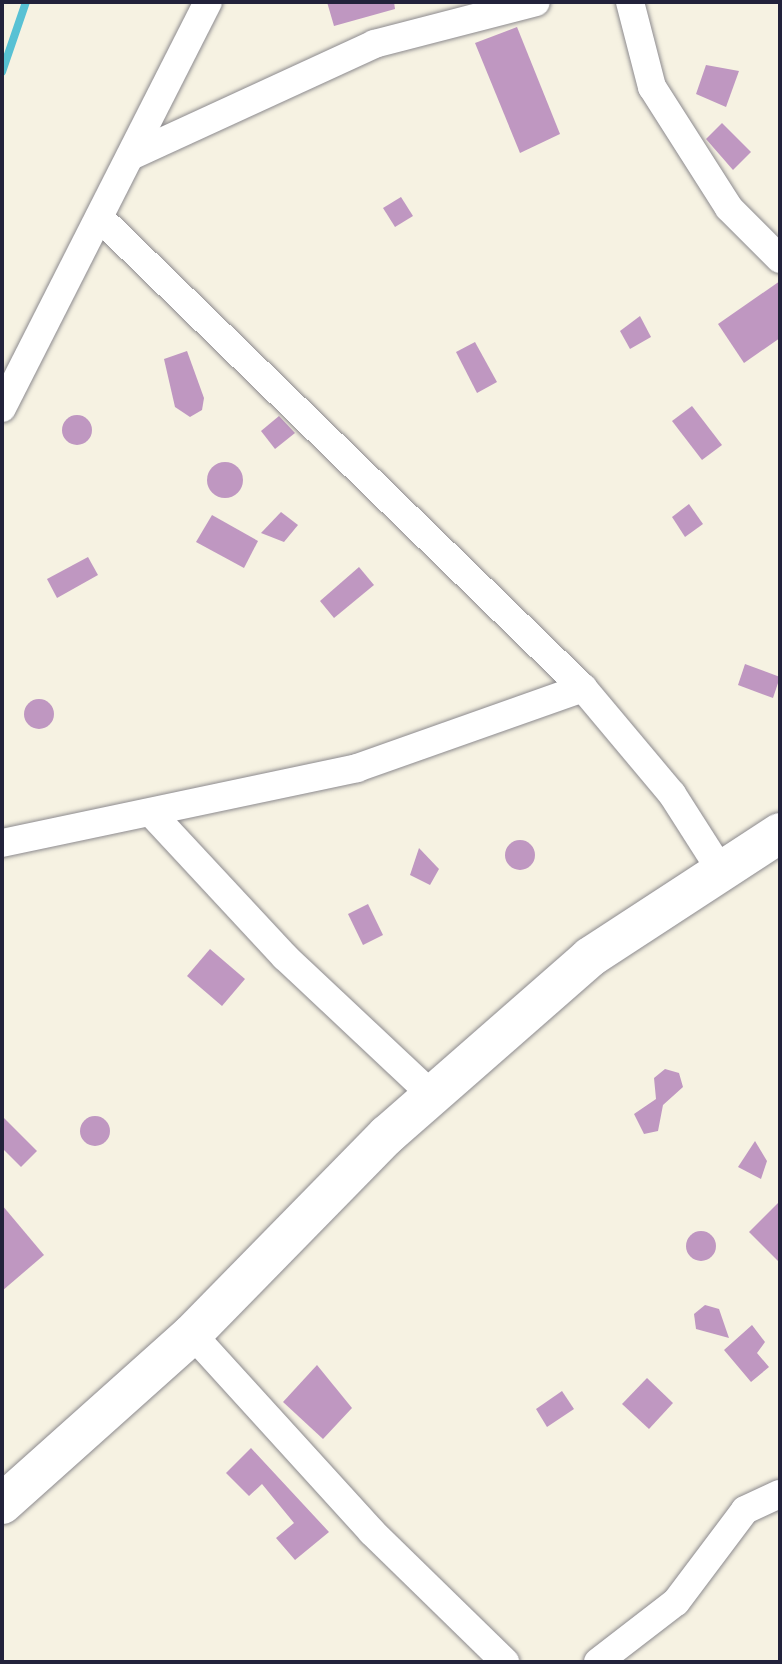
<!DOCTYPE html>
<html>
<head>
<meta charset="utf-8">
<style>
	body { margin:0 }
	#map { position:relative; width:782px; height:1664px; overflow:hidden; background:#f6f2e2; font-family:Sriracha,sans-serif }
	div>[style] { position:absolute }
	.stream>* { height:8px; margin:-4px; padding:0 4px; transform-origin:4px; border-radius:4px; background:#58c1d4 }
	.building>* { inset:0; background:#bf97c1 }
	.round { border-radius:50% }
	.roads { filter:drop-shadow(0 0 2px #8c8a8e) drop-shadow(0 0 2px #8c8a8e) }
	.street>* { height:28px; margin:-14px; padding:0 14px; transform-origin:14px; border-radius:14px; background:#fff }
	.secondary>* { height:40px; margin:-20px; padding:0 20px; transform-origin:20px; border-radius:20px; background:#fff }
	span { translate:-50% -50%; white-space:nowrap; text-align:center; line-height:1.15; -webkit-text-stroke:6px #fff; paint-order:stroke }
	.frame { position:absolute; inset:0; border:4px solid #22223b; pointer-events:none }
</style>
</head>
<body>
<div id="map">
	<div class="stream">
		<div style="left:2px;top:72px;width:74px;rotate:-71.1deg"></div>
	</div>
	<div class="building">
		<div style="clip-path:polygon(327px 2px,394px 2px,395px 9px,334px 26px)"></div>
		<div style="clip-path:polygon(517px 27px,560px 134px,520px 153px,475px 43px)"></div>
		<div style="clip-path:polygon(706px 65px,739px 71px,726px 107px,696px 94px)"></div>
		<div style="clip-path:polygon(722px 123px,751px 152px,733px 170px,706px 139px)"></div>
		<div style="clip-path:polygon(401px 197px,413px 216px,395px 227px,383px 208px)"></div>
		<div style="clip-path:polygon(780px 281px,780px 338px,744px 363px,718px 324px)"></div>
		<div style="clip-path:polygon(640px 316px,651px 337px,630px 349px,620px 331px)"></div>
		<div style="clip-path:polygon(475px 342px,497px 382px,477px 393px,456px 352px)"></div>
		<div style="clip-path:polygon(187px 351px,204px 398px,202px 410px,190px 417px,175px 407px,164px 359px)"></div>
		<div style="clip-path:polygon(692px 406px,722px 445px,702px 460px,672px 421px)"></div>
		<div class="round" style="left:62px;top:415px;width:30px;height:30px"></div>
		<div style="clip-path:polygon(279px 416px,295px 433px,275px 449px,261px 431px)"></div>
		<div class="round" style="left:207px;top:462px;width:36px;height:36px"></div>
		<div style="clip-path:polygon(689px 504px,703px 524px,685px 537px,672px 517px)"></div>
		<div style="clip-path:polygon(281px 512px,298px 525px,284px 542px,261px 533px)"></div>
		<div style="clip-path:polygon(212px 515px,258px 541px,244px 568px,196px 542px)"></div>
		<div style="clip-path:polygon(88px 557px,98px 575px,57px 598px,47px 579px)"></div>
		<div style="clip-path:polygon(359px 567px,374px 585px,334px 618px,320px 601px)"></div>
		<div style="clip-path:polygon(745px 664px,780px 677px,773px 698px,738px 685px)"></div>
		<div class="round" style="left:24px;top:699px;width:30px;height:30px"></div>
		<div class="round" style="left:505px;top:840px;width:30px;height:30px"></div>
		<div style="clip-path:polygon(419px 848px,439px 869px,430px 885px,410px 875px)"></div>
		<div style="clip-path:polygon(368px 904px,383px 935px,363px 945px,348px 914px)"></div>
		<div style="clip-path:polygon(210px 949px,245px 979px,222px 1006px,187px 976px)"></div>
		<div style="clip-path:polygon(665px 1069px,679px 1073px,683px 1087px,663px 1105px,658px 1131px,644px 1134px,634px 1114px,656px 1099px,654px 1078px)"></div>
		<div style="clip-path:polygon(2px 1116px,37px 1151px,21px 1167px,2px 1148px)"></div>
		<div class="round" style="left:80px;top:1116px;width:30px;height:30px"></div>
		<div style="clip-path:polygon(755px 1141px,767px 1161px,761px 1179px,738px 1167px)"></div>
		<div style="clip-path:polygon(780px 1201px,780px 1263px,749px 1232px)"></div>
		<div style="clip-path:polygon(2px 1205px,44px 1255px,2px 1291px)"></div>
		<div class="round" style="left:686px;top:1231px;width:30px;height:30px"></div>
		<div style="clip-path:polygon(705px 1305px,719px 1309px,729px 1338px,696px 1329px,694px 1314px)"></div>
		<div style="clip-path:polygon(752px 1325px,765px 1342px,757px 1353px,769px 1367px,751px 1382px,724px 1350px)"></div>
		<div style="clip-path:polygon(317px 1365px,352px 1408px,323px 1439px,283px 1402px)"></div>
		<div style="clip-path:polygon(647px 1378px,673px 1403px,649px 1429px,622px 1404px)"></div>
		<div style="clip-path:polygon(562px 1391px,574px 1409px,547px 1427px,536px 1409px)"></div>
		<div style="clip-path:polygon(251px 1448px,329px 1532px,295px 1560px,276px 1538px,294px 1523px,262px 1484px,249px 1496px,226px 1473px)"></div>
	</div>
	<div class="roads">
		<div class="street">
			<div style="left:630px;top:2px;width:88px;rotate:75.5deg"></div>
			<div style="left:652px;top:87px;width:143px;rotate:57.5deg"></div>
			<div style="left:729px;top:208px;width:72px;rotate:45deg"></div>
			<div style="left:131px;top:156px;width:268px;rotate:-24.7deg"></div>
			<div style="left:374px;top:44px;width:167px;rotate:-14.5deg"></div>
			<div style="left:101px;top:219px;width:673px;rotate:44.22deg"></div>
			<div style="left:583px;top:688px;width:138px;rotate:50deg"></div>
			<div style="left:672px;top:794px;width:91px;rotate:57.5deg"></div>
			<div style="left:2px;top:408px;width:455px;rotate:-63.1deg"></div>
			<div style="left:154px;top:816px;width:192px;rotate:47.1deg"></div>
			<div style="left:285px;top:957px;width:202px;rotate:43.2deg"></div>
			<div style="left:2px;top:843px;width:363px;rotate:-11.9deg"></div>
			<div style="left:357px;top:768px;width:240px;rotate:-19.5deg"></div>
			<div style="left:192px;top:1334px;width:268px;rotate:47.7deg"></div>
			<div style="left:372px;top:1532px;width:186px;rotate:44.3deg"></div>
			<div style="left:598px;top:1662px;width:98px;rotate:-37.6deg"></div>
			<div style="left:676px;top:1602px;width:115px;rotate:-53.1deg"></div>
			<div style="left:745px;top:1510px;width:38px;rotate:-25deg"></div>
		</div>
		<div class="secondary">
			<div style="left:2px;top:1504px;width:255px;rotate:-41.8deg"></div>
			<div style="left:192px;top:1334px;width:279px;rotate:-45.6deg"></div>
			<div style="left:387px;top:1135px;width:270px;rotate:-41.2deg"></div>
			<div style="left:590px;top:957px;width:227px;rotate:-33.1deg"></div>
		</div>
	</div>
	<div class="frame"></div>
</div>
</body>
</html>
